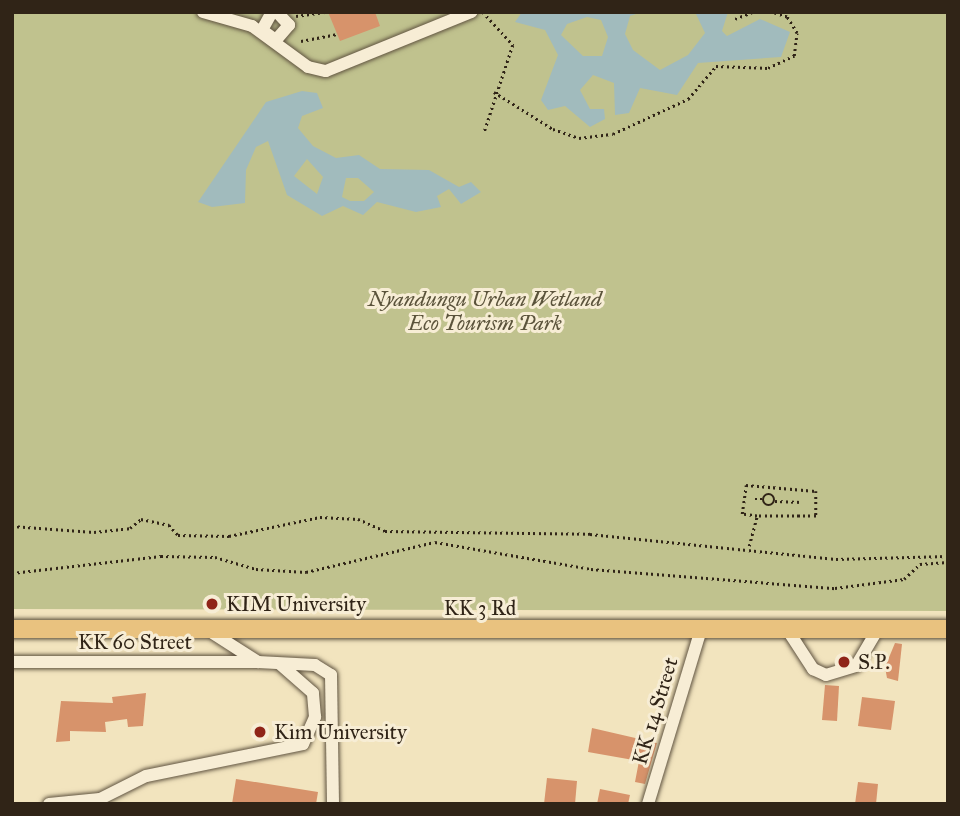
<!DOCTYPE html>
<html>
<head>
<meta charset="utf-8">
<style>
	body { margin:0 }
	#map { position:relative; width:960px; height:816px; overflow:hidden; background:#f2e4be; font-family:"IM FELL Great Primer",serif }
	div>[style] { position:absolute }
	.green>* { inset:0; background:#c0c28e }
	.water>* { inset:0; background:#a1bbbd }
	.building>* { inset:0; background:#d7936b }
	.path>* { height:2.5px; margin-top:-1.25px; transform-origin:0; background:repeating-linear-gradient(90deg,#302417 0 2px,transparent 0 5.5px) }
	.path>.ring { margin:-1.25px; padding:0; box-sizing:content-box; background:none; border:2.5px solid #302417; border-radius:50% }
	.roads { filter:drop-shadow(0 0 2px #605441) drop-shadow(0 0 2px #605441) }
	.minor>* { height:12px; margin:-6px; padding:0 6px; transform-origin:6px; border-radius:6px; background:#f7edd5 }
	.highway>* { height:18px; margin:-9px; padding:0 9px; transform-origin:9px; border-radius:9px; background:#e9c27f }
	.dots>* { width:19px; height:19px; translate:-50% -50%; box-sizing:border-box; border:4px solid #f7edd5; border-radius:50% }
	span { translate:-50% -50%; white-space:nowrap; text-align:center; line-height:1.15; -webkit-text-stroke:6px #f7edd5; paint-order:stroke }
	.park-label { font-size:21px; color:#5b533b; font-style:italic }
	.poi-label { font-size:21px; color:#302417 }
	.left { translate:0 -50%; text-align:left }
	.street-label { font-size:21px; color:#302417 }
	.frame { position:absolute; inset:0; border:14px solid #302417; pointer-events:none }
</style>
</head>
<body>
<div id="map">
	<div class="green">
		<div style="clip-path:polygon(12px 12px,948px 12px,948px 611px,12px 609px)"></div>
	</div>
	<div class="water">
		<div style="clip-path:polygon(evenodd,522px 12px,642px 12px,630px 16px,625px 34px,633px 50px,660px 70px,688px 55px,705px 33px,695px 12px,728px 12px,722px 31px,727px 36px,760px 19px,790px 32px,781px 57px,698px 63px,677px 95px,640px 88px,629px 113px,615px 115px,614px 83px,593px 75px,580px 90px,590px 109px,604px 109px,605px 119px,590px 127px,565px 106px,548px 110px,541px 100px,558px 55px,545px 30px,515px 22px,522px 12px,587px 17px,601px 20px,608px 37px,602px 56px,583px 56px,561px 35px,567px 24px,587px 17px)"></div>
		<div style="clip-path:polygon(evenodd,302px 91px,317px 93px,323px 108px,302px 116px,298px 128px,313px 146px,336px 158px,359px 155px,380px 169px,429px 170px,459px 187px,471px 182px,481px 192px,461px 204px,449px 189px,437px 196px,441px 207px,416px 212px,377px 202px,363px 215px,343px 206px,322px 216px,287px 195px,268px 141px,256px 147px,246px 170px,245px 203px,212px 207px,198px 202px,266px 102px,302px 91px,307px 159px,323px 177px,317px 194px,294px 176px,307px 159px,302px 91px,346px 178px,358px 178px,374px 192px,364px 201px,350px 201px,342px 197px,346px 178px)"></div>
	</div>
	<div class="building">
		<div style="clip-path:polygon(328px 12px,375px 12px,380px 26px,340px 41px)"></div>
		<div style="clip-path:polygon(895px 643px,902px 644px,898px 681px,887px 678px,885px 667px)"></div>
		<div style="clip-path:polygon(825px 685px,839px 686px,837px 721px,822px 720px)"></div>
		<div style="clip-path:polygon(146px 693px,143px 726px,128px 727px,127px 719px,105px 722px,106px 732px,70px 731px,70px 741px,56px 742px,61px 701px,113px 703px,112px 697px)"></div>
		<div style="clip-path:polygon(862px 697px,895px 701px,891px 730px,858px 726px)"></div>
		<div style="clip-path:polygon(592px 728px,657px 743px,645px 784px,635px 782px,639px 761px,588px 752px)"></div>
		<div style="clip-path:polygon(547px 778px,577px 781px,575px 804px,544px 804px)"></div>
		<div style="clip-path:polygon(236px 779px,318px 792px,316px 804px,232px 804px)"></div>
		<div style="clip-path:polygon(858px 782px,878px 784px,876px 804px,855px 804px)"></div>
		<div style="clip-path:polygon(600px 789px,630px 795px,628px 804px,597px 804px)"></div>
	</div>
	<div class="path">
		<div style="left:483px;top:12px;width:45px;rotate:47.7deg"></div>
		<div style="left:513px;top:45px;width:93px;rotate:108.2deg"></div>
		<div style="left:296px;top:16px;width:29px;rotate:-8deg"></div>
		<div style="left:735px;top:19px;width:18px;rotate:-22deg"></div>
		<div style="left:301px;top:41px;width:37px;rotate:-11deg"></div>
		<div style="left:494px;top:92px;width:70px;rotate:32.1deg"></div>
		<div style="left:553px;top:129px;width:28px;rotate:19deg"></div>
		<div style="left:579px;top:138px;width:34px;rotate:-7deg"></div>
		<div style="left:613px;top:134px;width:83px;rotate:-25deg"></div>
		<div style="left:688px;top:99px;width:43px;rotate:-49.7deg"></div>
		<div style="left:716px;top:66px;width:52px;rotate:2.2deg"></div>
		<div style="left:768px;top:68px;width:29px;rotate:-25deg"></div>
		<div style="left:794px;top:56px;width:23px;rotate:-83deg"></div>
		<div style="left:797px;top:33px;width:19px;rotate:-122deg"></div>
		<div style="left:787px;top:17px;width:16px;rotate:-162deg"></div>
		<div class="ring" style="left:763px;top:494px;width:9.5px;height:9.5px"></div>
		<div style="left:755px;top:499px;width:8px"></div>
		<div style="left:775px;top:501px;width:27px;rotate:2deg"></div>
		<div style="left:12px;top:526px;width:82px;rotate:4.2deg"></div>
		<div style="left:94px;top:532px;width:36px;rotate:-6deg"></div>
		<div style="left:130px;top:528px;width:14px;rotate:-39deg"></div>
		<div style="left:141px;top:519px;width:29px;rotate:12deg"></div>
		<div style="left:169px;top:525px;width:13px;rotate:48deg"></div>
		<div style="left:178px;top:535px;width:51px;rotate:1.1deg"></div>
		<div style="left:229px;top:536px;width:93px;rotate:-11.8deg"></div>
		<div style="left:320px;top:517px;width:38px;rotate:3deg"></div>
		<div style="left:358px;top:519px;width:30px;rotate:24deg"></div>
		<div style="left:385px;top:531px;width:205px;rotate:0.8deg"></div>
		<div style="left:590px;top:534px;width:247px;rotate:5.8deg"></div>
		<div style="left:836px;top:559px;width:112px;rotate:-1.5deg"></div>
		<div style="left:749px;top:546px;width:31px;rotate:-75deg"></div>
		<div style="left:757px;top:516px;width:15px;rotate:-172deg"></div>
		<div style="left:742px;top:514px;width:29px;rotate:-82deg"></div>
		<div style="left:746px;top:485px;width:70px;rotate:4.9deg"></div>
		<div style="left:816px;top:491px;width:25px;rotate:90deg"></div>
		<div style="left:816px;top:516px;width:59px;rotate:180deg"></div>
		<div style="left:12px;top:573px;width:150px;rotate:-6.5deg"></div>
		<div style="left:161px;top:556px;width:54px;rotate:1.1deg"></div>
		<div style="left:215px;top:557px;width:43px;rotate:16.3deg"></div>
		<div style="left:256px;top:569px;width:50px;rotate:3.4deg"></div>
		<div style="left:306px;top:572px;width:132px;rotate:-13.1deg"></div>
		<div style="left:435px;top:542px;width:158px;rotate:9.8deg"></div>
		<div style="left:591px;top:569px;width:245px;rotate:4.5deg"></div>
		<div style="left:835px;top:588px;width:70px;rotate:-7.4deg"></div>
		<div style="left:904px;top:579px;width:22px;rotate:-43deg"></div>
		<div style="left:920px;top:564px;width:28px;rotate:-4deg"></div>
	</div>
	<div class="roads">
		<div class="minor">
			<div style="left:203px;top:12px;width:51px;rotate:15.9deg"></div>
			<div style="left:252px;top:26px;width:69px;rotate:36.2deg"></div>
			<div style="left:308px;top:67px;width:18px;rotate:13deg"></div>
			<div style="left:326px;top:71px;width:157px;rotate:-22.1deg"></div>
			<div style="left:272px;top:12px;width:21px;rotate:119deg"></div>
			<div style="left:262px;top:30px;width:17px;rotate:36deg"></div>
			<div style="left:276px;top:40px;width:20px;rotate:-49deg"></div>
			<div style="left:289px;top:25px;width:18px;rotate:-133deg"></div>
			<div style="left:787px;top:629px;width:48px;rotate:57deg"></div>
			<div style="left:813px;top:669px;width:14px;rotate:25deg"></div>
			<div style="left:826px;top:675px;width:31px;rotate:-17deg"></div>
			<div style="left:856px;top:666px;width:43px;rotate:-59.3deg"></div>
			<div style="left:211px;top:632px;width:56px;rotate:32.6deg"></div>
			<div style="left:258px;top:662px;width:57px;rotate:3deg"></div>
			<div style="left:315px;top:665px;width:19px;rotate:32deg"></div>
			<div style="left:331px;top:675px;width:129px;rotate:89.1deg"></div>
			<div style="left:12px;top:662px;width:245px"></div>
			<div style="left:49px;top:804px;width:51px;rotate:-5.6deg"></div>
			<div style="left:100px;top:799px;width:51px;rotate:-26.6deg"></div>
			<div style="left:146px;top:776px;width:160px;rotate:-11.5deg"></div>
			<div style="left:303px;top:744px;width:30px;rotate:-66deg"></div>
			<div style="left:315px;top:717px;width:24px;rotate:-95deg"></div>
			<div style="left:313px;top:693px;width:44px;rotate:-138.7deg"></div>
			<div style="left:648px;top:804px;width:182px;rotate:-73.1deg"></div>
		</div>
		<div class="highway">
			<div style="left:12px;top:629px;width:936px"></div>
		</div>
	</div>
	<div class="dots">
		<div style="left:212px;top:604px;background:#8f2418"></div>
		<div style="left:844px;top:662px;background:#8f2418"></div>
		<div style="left:260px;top:732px;background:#8f2418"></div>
	</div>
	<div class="park-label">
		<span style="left:485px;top:311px">Nyandungu Urban Wetland<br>Eco Tourism Park</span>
	</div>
	<div class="poi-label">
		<span class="left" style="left:226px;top:604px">KIM University</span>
		<span class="left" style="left:858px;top:662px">S.P.</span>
		<span class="left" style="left:274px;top:732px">Kim University</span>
	</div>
	<div class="street-label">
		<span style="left:480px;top:608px">KK 3 Rd</span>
		<span style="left:135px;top:642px">KK 60 Street</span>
		<span style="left:655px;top:711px;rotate:-73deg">KK 14 Street</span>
	</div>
	<div class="frame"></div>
</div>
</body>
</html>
